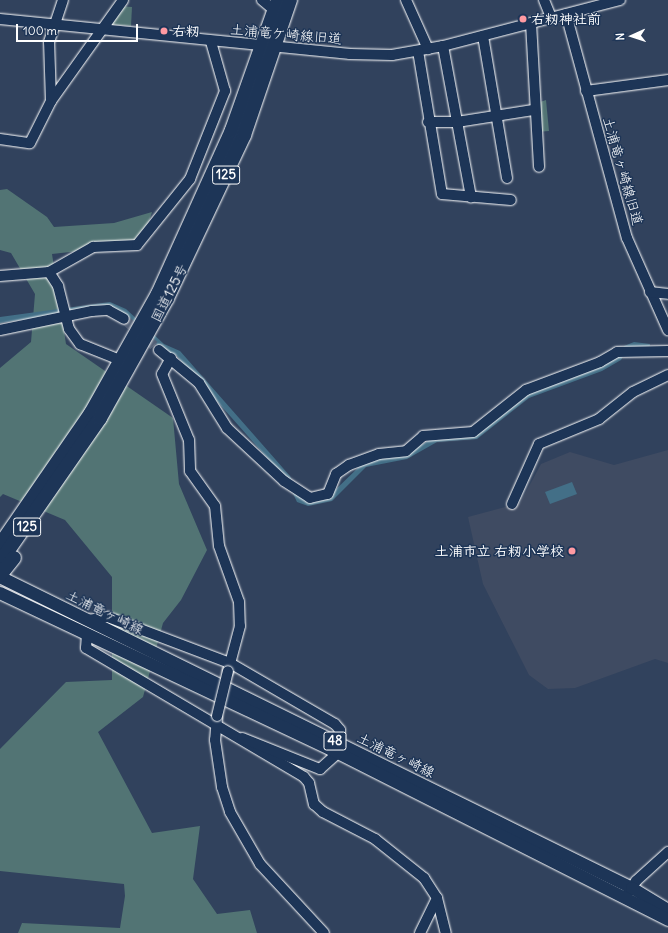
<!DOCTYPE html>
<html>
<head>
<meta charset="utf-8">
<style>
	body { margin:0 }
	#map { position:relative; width:668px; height:933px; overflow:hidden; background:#31425d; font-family:Delius,"Klee One",sans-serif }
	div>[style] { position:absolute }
	.built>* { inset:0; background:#3f4b62 }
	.green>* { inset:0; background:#527474 }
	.water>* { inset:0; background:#436f87 }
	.minor-tunnel>* { height:10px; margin-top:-5px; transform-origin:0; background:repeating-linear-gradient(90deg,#505e75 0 10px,transparent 0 15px) }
	.roads { filter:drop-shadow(0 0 1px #fff) drop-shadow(0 0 1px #fff) }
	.minor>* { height:10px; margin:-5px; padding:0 5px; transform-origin:5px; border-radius:5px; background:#1d3557 }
	.major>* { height:12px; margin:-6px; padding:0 6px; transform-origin:6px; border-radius:6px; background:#1d3557 }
	.highway>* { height:14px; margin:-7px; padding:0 7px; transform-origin:7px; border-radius:7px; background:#1d3557 }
	.bridges { filter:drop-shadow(0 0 1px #fff) drop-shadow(0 0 1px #fff) }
	.minor-bridge>* { height:10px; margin:-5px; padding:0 5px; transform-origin:5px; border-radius:5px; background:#1d3557 }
	.dots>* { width:11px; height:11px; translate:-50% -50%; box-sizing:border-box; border:2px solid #1d3557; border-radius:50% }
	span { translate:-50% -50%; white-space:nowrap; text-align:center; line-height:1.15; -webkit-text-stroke:3px #1d3557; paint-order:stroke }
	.shield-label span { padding:1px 3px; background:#1d3557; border:1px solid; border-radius:3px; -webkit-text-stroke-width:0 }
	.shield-label { font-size:13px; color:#fff; font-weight:700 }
	.poi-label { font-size:14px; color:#fff; font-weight:700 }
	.left { translate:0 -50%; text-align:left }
	.right { translate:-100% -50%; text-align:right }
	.street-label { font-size:14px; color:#fff }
	.north { position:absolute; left:612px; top:16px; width:40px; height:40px; -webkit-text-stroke:3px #1d3557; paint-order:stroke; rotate:267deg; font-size:11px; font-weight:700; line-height:16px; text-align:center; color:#fff }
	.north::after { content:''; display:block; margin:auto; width:14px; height:18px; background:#fff; clip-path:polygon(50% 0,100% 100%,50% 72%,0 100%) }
	.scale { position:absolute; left:16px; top:24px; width:122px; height:18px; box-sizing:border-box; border:2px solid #fff; border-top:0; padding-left:5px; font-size:12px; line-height:14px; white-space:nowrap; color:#fff; -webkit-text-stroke:3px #1d3557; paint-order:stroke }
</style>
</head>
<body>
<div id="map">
	<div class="built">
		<div style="clip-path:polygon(668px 450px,668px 663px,655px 659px,575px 688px,548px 689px,529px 675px,483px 584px,468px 517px,520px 503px,541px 464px,570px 452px,614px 465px)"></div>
	</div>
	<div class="green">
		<div style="clip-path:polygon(119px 6px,132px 7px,131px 26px,106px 24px)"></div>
		<div style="clip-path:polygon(546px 100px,549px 131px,537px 132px,537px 103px)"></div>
		<div style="clip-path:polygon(7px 189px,47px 217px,54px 227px,114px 223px,152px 212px,142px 244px,52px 254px,66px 344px,173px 418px,179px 484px,207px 550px,181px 600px,163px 623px,143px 697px,98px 732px,152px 833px,200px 826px,193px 879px,217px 914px,250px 910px,257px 933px,18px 933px,22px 923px,120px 928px,125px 896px,124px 884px,0 871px,0 749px,66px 682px,112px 680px,112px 577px,65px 520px,3px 494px,0 497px,0 368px,31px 342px,35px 294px,11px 253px,0 250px,0 190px)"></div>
	</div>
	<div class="water">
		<div style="clip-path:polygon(110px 302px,126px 309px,164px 344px,180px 351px,290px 476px,300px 497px,329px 496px,364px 462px,406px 454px,435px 437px,474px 434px,526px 393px,618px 355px,624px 346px,634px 342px,650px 344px,649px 350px,626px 351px,621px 360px,602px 371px,529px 398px,477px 439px,437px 442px,407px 459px,366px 467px,332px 501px,308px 506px,297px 502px,286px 479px,176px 355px,161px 348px,123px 313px,108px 307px,0 323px,0 317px)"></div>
		<div style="clip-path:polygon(572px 482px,577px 494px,550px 504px,545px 492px)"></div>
	</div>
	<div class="minor-tunnel">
		<div style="left:124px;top:319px;width:47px;rotate:41.5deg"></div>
	</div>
	<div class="roads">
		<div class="minor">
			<div style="left:262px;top:0;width:16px;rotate:40deg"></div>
			<div style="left:406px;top:0;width:54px;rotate:65.8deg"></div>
			<div style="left:544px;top:0;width:18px;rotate:68deg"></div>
			<div style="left:566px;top:14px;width:232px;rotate:74.8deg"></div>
			<div style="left:627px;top:238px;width:101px;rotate:66deg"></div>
			<div style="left:0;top:19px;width:352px;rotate:5.7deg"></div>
			<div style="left:350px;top:54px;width:42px;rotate:1.4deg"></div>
			<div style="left:392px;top:55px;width:52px;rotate:-10deg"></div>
			<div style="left:443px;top:46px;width:183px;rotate:-14.6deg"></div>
			<div style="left:531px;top:23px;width:144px;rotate:86.8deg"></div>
			<div style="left:483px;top:36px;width:144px;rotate:80.4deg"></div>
			<div style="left:443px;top:46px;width:154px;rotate:79.5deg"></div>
			<div style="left:418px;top:51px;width:145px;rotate:80.5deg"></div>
			<div style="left:442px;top:194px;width:69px;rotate:5deg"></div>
			<div style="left:586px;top:91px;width:83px;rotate:-7.6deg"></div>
			<div style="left:51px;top:101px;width:59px;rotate:-91.9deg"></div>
			<div style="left:49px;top:42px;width:44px;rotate:-71.6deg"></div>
			<div style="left:428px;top:122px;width:29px"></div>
			<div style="left:457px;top:122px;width:77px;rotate:-9deg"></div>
			<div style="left:0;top:139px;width:30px;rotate:8deg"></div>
			<div style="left:30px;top:143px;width:47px;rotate:-63.4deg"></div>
			<div style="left:51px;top:101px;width:124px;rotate:-54.5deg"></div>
			<div style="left:49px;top:272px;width:51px;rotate:-29.6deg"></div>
			<div style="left:93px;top:247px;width:44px;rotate:-2.6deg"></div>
			<div style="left:137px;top:245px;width:85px;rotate:-51.2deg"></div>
			<div style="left:190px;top:179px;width:95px;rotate:-68.3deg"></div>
			<div style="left:225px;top:91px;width:51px;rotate:-105.9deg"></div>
			<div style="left:0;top:276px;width:49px;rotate:-4.7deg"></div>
			<div style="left:49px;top:272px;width:17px;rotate:57deg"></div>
			<div style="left:58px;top:286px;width:44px;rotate:75.7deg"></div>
			<div style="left:69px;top:329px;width:19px;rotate:54deg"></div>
			<div style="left:80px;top:344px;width:38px;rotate:22deg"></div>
			<div style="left:650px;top:292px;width:18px;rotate:6deg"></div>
			<div style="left:0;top:330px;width:94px;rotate:-11.7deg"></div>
			<div style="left:92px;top:311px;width:16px;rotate:-4deg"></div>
			<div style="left:108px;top:310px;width:18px;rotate:29deg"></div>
			<div style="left:159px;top:350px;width:52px;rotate:39.5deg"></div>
			<div style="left:199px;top:383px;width:53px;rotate:58.1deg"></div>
			<div style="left:227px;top:428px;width:78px;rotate:42.9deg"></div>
			<div style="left:284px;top:481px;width:31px;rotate:33deg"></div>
			<div style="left:310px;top:498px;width:18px;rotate:-13deg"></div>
			<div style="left:328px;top:494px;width:22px;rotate:-68deg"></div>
			<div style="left:336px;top:474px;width:16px;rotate:-35deg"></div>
			<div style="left:349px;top:465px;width:32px;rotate:-20deg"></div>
			<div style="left:379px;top:454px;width:27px;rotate:-6deg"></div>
			<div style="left:406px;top:451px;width:23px;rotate:-41deg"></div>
			<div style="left:423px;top:436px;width:50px;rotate:-4.6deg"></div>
			<div style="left:473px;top:432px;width:68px;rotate:-38.4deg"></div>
			<div style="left:526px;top:390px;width:79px;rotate:-20.7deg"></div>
			<div style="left:600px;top:362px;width:20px;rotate:-30deg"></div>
			<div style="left:617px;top:352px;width:51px;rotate:-1.1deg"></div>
			<div style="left:171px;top:358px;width:18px;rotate:119deg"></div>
			<div style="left:162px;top:374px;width:71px;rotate:67.8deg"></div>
			<div style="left:189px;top:440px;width:31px;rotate:88deg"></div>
			<div style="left:190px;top:471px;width:43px;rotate:54.5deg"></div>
			<div style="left:215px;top:506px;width:40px;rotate:84.3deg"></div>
			<div style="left:219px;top:546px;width:59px;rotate:70.3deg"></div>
			<div style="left:239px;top:602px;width:24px;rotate:88deg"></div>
			<div style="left:240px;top:626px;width:47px;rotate:104.9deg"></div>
			<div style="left:512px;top:504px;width:66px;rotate:-65.8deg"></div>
			<div style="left:539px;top:444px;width:65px;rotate:-22.6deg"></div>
			<div style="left:599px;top:419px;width:43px;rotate:-38.5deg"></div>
			<div style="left:633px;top:392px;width:39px;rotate:-26deg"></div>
			<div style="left:88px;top:620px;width:20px;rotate:-9deg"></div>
			<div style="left:108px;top:617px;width:130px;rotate:20.7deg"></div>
			<div style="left:230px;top:663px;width:121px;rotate:30.2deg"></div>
			<div style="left:335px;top:724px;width:8px;rotate:50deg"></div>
			<div style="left:340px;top:730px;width:13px;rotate:99deg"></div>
			<div style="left:87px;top:634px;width:14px;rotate:94deg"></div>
			<div style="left:86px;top:648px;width:253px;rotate:30.6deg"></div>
			<div style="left:304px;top:777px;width:8px;rotate:50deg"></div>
			<div style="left:309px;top:783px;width:22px;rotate:77deg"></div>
			<div style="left:314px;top:804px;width:12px;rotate:42deg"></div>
			<div style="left:323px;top:812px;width:59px;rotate:27.4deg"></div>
			<div style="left:375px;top:839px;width:63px;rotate:38.5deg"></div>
			<div style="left:424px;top:878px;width:24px;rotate:57deg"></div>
			<div style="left:437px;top:898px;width:36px;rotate:76deg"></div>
			<div style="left:217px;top:718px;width:22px;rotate:95deg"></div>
			<div style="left:215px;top:740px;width:48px;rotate:81.5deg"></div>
			<div style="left:222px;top:787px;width:26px;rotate:72deg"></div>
			<div style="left:230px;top:812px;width:60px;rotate:60deg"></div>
			<div style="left:260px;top:864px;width:94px;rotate:47.2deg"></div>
			<div style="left:242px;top:738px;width:84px;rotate:21.7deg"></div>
			<div style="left:320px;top:769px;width:24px;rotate:-42deg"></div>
			<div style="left:627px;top:894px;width:16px;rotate:-55deg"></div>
			<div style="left:636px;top:881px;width:43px;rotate:-42.2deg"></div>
			<div style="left:420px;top:933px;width:39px;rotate:-64deg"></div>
		</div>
		<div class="major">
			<div style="left:0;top:577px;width:704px;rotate:26.2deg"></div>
			<div style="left:632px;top:888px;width:42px;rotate:31.4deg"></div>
			<div style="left:0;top:593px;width:365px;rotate:25.3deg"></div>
			<div style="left:330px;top:749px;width:379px;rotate:26.8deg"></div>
		</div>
		<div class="highway">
			<div style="left:0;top:545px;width:160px;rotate:-55.4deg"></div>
			<div style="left:91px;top:413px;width:137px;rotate:-60.6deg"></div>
			<div style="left:158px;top:294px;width:180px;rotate:-65.7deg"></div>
			<div style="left:232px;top:130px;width:138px;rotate:-70.5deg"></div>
			<div style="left:0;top:562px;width:175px;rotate:-55.2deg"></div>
			<div style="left:100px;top:418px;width:137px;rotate:-60.8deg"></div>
			<div style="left:167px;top:298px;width:180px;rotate:-64.7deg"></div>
			<div style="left:244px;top:135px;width:143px;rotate:-71.2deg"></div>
			<div style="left:0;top:575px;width:22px;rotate:-51deg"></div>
		</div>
	</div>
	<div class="bridges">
		<div class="minor-bridge">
			<div style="left:217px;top:716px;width:46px;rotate:-76.3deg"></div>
		</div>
	</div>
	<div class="dots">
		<div style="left:523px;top:19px;background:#ff9aa2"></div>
		<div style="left:164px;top:31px;background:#ff9aa2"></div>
		<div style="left:572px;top:551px;background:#ff9aa2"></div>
	</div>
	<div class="shield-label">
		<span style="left:226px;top:175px">125</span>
		<span style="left:27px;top:527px">125</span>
		<span style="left:335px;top:741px">48</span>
	</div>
	<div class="poi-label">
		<span class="left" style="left:531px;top:19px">右籾神社前</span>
		<span class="left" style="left:172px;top:31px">右籾</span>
		<span class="right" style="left:564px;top:551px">土浦市立 右籾小学校</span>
	</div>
	<div class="street-label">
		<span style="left:286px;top:34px;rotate:5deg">土浦竜ケ崎線旧道</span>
		<span style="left:623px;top:171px;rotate:74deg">土浦竜ヶ崎線旧道</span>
		<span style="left:169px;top:293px;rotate:-63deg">国道125号</span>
		<span style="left:105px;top:612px;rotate:26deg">土浦竜ヶ崎線</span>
		<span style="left:396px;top:755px;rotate:26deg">土浦竜ヶ崎線</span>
	</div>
	<div class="north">N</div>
	<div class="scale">100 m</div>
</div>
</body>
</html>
